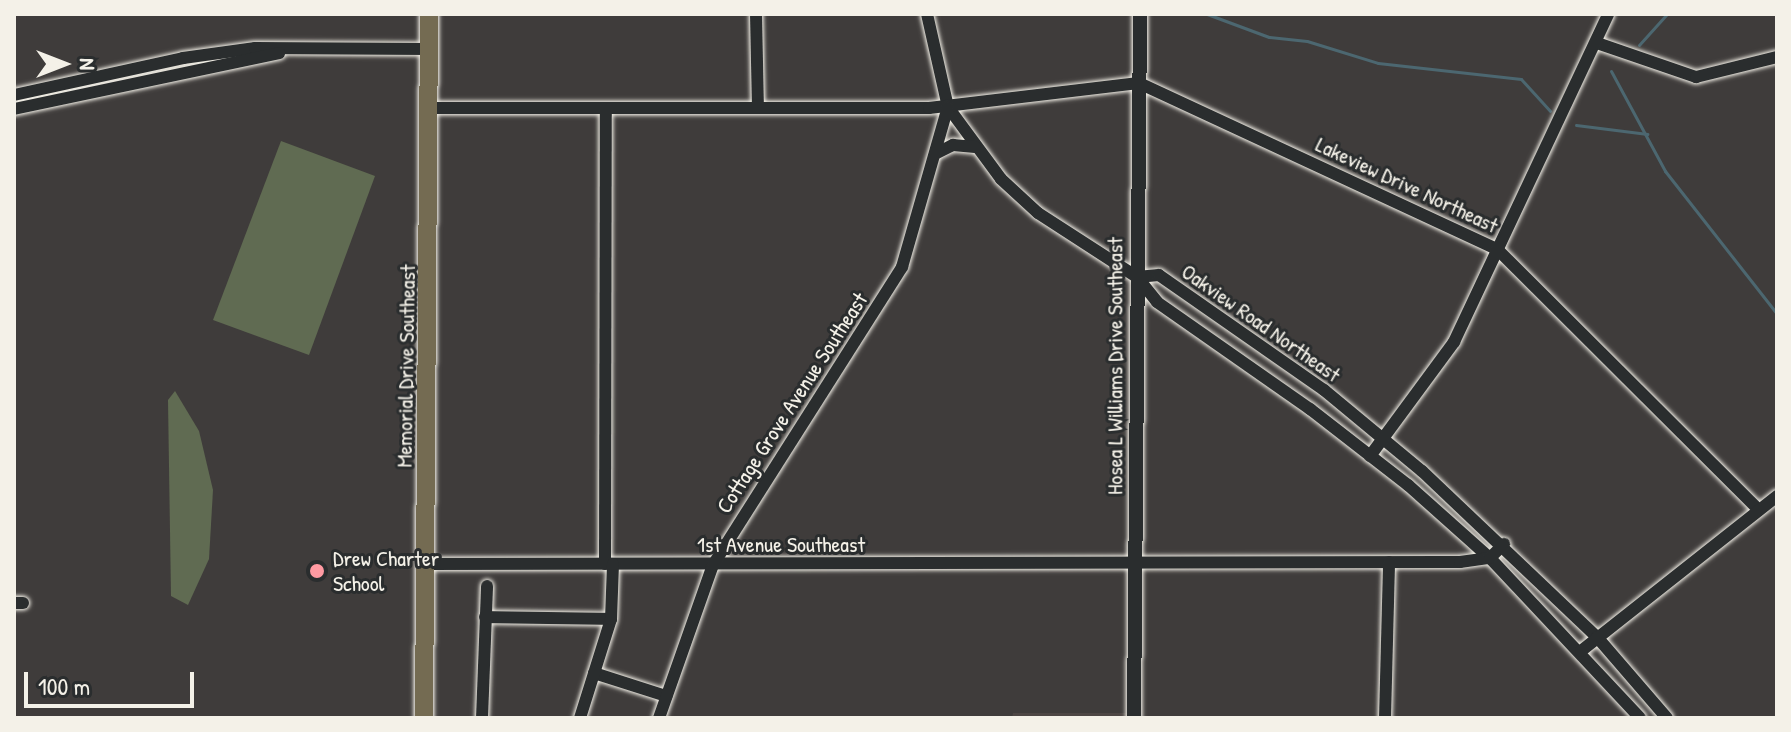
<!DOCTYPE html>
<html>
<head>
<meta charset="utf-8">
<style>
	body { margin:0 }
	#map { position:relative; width:1791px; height:732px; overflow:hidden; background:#3f3c3b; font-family:"Patrick Hand",sans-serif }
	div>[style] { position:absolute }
	.built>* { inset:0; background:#4d4644 }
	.green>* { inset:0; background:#606b52 }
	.stream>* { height:3px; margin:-1.5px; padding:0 1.5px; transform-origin:1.5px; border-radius:1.5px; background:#4c6770 }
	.roads { filter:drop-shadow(0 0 2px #f4f1e8) drop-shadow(0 0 2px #f4f1e8) }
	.minor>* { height:12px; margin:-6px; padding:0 6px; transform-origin:6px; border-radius:6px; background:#2a2d2e }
	.tertiary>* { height:14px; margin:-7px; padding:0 7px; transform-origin:7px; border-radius:7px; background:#2a2d2e }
	.primary>* { height:18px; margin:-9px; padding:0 9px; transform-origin:9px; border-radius:9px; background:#746b52 }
	.dots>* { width:22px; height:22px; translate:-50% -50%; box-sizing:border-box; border:4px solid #2a2d2e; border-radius:50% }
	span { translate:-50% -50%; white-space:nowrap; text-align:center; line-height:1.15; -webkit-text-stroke:6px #2a2d2e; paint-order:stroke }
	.street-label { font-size:22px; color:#f4f1e8 }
	.poi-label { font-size:22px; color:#f4f1e8 }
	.left { translate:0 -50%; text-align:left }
	.frame { position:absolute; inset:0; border:16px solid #f4f1e8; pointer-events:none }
	.north { position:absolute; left:24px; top:24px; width:80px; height:80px; -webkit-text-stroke:6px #2a2d2e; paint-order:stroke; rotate:90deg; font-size:22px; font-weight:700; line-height:32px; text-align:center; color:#f4f1e8 }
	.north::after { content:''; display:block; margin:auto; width:28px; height:36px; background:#f4f1e8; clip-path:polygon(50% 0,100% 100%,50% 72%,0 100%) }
	.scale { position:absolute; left:24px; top:672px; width:170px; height:36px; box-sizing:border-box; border:4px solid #f4f1e8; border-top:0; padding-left:10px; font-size:24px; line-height:28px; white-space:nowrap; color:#f4f1e8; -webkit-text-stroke:6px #2a2d2e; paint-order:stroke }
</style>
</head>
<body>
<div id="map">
	<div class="built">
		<div style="clip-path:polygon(1013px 713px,1135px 713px,1135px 718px,1012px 718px)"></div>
	</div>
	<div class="green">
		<div style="clip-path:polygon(281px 141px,375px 176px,309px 355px,213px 320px)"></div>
		<div style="clip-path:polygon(175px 391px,199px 431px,213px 490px,209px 559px,188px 605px,171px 596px,168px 400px)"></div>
	</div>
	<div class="stream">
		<div style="left:1207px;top:14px;width:66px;rotate:20.4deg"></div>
		<div style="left:1269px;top:37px;width:38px;rotate:6deg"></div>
		<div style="left:1307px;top:41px;width:74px;rotate:17.2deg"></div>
		<div style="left:1378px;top:63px;width:144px;rotate:6.4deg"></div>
		<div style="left:1521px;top:79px;width:43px;rotate:47.8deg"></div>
		<div style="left:1639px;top:45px;width:42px;rotate:-47.9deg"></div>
		<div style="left:1611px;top:71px;width:114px;rotate:61.6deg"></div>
		<div style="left:1665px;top:171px;width:182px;rotate:51.9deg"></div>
		<div style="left:1576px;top:125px;width:72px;rotate:7.2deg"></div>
	</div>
	<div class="roads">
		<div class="minor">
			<div style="left:756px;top:14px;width:92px;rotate:88.8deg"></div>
			<div style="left:927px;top:14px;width:95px;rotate:77.3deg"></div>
			<div style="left:948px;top:107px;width:89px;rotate:53.6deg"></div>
			<div style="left:1001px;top:179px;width:50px;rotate:42.6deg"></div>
			<div style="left:1038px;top:213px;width:118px;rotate:32.9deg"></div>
			<div style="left:1137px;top:277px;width:32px;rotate:51deg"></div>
			<div style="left:1157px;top:302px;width:187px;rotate:35deg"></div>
			<div style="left:1310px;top:409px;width:124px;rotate:37.8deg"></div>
			<div style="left:1408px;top:485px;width:110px;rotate:41.7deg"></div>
			<div style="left:1490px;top:558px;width:219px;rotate:46.8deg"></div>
			<div style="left:1597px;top:43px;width:105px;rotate:19deg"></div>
			<div style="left:1696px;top:77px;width:83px;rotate:-13.9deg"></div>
			<div style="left:14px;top:95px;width:173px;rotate:-12.3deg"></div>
			<div style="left:183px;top:58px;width:73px;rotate:-7.9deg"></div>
			<div style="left:255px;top:48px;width:174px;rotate:0.3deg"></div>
			<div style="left:428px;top:108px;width:501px"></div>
			<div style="left:929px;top:108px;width:211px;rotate:-6.8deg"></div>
			<div style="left:1139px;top:83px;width:396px;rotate:24.9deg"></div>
			<div style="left:1498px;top:250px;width:368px;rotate:44.9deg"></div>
			<div style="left:14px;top:109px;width:271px;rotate:-11.9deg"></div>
			<div style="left:937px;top:153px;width:18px;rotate:-27deg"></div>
			<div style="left:953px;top:145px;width:22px;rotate:5deg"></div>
			<div style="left:1137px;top:277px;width:22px;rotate:-5deg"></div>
			<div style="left:1159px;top:275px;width:201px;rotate:34.9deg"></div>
			<div style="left:1324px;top:390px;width:127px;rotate:39.6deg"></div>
			<div style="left:1422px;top:471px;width:241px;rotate:43.5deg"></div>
			<div style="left:1597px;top:637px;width:107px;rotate:49.2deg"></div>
			<div style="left:1370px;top:456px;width:142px;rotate:-53.6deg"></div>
			<div style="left:1454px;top:342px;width:362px;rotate:-64.8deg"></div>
			<div style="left:426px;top:564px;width:1034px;rotate:-0.11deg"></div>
			<div style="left:1460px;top:562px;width:30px;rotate:-8deg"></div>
			<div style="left:1490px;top:558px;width:20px;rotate:-45deg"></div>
			<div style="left:605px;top:564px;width:455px;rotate:-89.9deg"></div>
			<div style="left:14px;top:603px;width:9px"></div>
			<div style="left:485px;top:617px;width:126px;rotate:0.9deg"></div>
			<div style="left:1581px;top:651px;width:250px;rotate:-38.3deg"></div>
			<div style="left:594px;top:673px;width:76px;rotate:17.7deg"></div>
			<div style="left:482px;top:718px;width:132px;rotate:-87.8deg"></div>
			<div style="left:580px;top:718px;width:104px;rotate:-72.6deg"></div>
			<div style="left:611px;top:619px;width:55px;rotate:-87.9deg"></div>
			<div style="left:659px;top:718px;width:162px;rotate:-70.6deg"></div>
			<div style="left:713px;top:565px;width:353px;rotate:-57.6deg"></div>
			<div style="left:902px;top:267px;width:166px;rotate:-74deg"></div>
			<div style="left:1385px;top:718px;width:156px;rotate:-88.5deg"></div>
		</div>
		<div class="tertiary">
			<div style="left:1134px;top:718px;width:704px;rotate:-89.51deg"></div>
		</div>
		<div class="primary">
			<div style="left:424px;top:718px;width:704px;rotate:-89.59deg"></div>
		</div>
	</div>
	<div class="dots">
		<div style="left:317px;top:571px;background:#ff9aa2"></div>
	</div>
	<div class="street-label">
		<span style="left:1407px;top:185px;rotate:25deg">Lakeview Drive Northeast</span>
		<span style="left:1261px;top:323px;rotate:35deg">Oakview Road Northeast</span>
		<span style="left:406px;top:366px;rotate:-89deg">Memorial Drive Southeast</span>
		<span style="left:1115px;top:366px;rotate:-90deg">Hosea L Williams Drive Southeast</span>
		<span style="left:792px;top:403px;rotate:-57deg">Cottage Grove Avenue Southeast</span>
		<span style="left:781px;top:545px">1st Avenue Southeast</span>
	</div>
	<div class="poi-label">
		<span class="left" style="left:333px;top:571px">Drew Charter<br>School</span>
	</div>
	<div class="frame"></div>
	<div class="north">N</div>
	<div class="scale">100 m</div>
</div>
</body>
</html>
